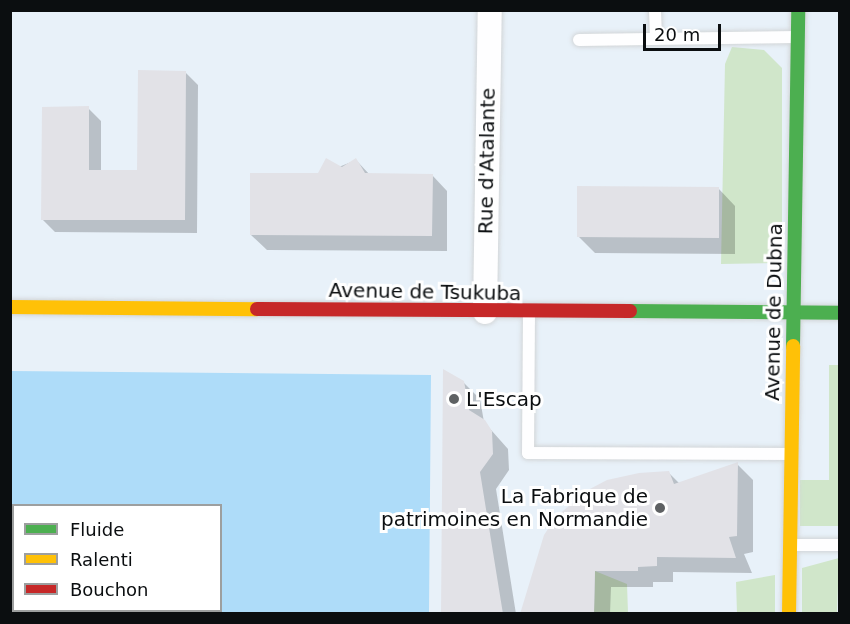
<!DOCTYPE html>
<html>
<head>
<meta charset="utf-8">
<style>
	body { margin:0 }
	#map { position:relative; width:850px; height:624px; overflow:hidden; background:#f8fbfd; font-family:"DejaVu Sans",sans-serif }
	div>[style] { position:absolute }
	.built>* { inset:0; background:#e8f1f9 }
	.green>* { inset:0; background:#d0e6ca }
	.water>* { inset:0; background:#aedcf9 }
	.shadow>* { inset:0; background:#0003 }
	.building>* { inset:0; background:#e2e2e7 }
	.roads { filter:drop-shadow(0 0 2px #d2d5d7) drop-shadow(0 0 2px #d2d5d7) }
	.lane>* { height:12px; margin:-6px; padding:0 6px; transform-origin:6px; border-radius:6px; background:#fefeff }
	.street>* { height:24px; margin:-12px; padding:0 12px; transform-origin:12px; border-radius:12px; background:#fefeff }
	.fast>* { height:14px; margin:-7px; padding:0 7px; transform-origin:7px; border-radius:7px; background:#4caf50 }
	.slow>* { height:14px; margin:-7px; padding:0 7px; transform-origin:7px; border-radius:7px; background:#ffc107 }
	.jam>* { height:14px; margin:-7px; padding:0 7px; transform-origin:7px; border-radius:7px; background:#c62828 }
	.dots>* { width:16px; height:16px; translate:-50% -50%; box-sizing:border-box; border:3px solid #fff; border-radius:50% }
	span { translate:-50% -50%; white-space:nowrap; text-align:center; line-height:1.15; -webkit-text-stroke:6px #fff; paint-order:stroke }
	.street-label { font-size:20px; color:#0b0e10 }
	.poi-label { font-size:20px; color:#0b0e10 }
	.left { translate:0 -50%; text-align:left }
	.right { translate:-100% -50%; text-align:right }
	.frame { position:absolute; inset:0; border:12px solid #0b0e10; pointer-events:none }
	.legend { position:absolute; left:12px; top:504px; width:210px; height:108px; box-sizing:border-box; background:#fff; border:2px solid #9d9f9f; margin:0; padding:8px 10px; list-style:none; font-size:18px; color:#0b0e10 }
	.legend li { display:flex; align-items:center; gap:12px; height:30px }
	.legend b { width:30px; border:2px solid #9d9f9f }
	.scale { position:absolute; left:643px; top:24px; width:78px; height:27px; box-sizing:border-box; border:3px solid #0b0e10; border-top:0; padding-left:8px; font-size:18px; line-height:21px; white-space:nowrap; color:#0b0e10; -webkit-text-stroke:4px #fff; paint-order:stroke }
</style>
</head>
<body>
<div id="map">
	<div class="built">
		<div style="clip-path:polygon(evenodd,10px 11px,839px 11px,839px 613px,11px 613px,10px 11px,14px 506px,220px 506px,220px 610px,14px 610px,14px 506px)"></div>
	</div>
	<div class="green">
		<div style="clip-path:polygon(732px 47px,764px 50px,782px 68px,782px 263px,721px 264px,725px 64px)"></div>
		<div style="clip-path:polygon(829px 365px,839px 365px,839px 526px,800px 526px,800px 480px,829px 480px)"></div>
		<div style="clip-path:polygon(839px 558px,837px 613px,802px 614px,802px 568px)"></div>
		<div style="clip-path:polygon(595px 571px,627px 584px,628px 613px,594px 614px)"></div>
		<div style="clip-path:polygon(775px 575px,775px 613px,737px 613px,736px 582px)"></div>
	</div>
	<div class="water">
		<div style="clip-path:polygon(evenodd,11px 371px,431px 375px,429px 613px,11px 613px,11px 371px,14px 506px,220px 506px,220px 610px,14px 610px,14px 506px)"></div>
	</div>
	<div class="shadow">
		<div style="clip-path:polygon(185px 72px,198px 85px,197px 233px,55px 232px,42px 219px,88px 108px,101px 121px,101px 171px,138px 172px)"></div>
		<div style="clip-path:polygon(356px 160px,370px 175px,432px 175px,447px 191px,447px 251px,267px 250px,251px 235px,319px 175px)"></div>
		<div style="clip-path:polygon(718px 188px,735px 206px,735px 254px,595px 253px,578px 236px)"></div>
		<div style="clip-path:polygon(463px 382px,480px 399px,484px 422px,508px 449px,509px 470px,496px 489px,516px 614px,442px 614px)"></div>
		<div style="clip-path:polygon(737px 464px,753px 480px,753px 552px,744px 554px,752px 573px,673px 572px,673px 582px,653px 582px,653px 587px,611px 587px,610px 614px,522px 614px,669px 473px,680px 484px)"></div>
	</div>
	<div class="building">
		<div style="clip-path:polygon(138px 70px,186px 71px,185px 220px,41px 220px,42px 107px,89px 106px,89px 170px,137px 170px)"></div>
		<div style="clip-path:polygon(326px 158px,342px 167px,356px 158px,365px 173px,433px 174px,432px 236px,250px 235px,250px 173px,318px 173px)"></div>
		<div style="clip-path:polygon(577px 186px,719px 187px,719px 238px,577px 237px)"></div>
		<div style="clip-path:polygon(443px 369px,464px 381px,469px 410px,485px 420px,492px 431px,493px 454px,480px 472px,503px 614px,441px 614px)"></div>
		<div style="clip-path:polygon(738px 462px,737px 536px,729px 537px,736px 558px,657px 557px,657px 566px,638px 567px,638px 571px,595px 571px,594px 614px,520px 614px,544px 535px,556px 517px,586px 491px,607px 480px,639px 473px,669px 471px,674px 484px)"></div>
	</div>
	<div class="roads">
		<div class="lane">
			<div style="left:655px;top:10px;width:29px;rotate:88deg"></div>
			<div style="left:579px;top:40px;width:218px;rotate:-0.8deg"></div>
			<div style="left:529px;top:312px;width:141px;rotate:90.4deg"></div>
			<div style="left:528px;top:453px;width:263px;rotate:0.2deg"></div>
			<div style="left:791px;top:545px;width:49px"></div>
		</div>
		<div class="street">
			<div style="left:485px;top:312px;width:302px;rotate:-89.1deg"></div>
		</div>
		<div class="fast">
			<div style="left:630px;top:311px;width:210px;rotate:0.5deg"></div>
			<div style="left:793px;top:346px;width:336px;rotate:-89.1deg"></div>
		</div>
		<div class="slow">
			<div style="left:10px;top:307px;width:247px;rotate:0.5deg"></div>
			<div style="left:789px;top:614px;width:268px;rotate:-89.1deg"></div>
		</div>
		<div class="jam">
			<div style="left:257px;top:309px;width:373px;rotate:0.3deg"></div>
		</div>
	</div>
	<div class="dots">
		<div style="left:454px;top:399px;background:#5e6163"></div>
		<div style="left:660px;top:508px;background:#5e6163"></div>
	</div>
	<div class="street-label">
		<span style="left:487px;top:161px;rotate:-89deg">Rue d'Atalante</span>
		<span style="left:425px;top:292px;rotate:1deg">Avenue de Tsukuba</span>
		<span style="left:774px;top:312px;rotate:-89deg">Avenue de Dubna</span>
	</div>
	<div class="poi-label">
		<span class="left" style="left:466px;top:399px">L'Escap</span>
		<span class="right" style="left:648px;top:508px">La Fabrique de<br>patrimoines en Normandie</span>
	</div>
	<div class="frame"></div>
	<ul class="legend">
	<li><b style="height:8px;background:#4caf50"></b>Fluide</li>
	<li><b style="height:8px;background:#ffc107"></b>Ralenti</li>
	<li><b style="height:8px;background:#c62828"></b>Bouchon</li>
	</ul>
	<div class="scale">20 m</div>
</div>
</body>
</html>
